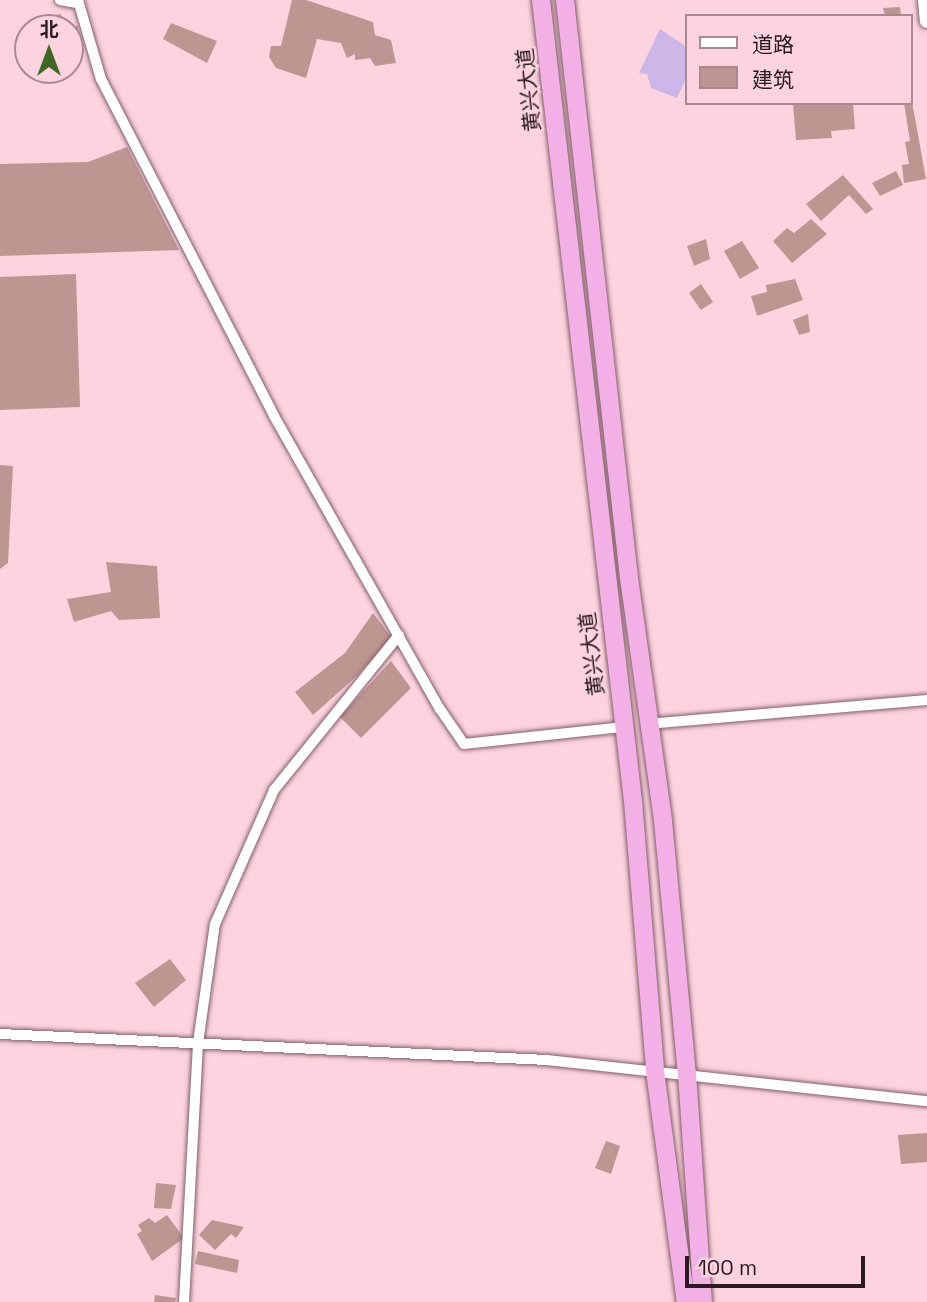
<!DOCTYPE html>
<html>
<head>
<meta charset="utf-8">
<style>
	body { margin:0 }
	#map { position:relative; width:927px; height:1302px; overflow:hidden; background:#fcd3de; font-family:"Space Grotesk","Noto Sans SC",sans-serif }
	div>[style] { position:absolute }
	.water>* { inset:0; background:#ccb6e7 }
	.building>* { inset:0; background:#be9691 }
	.roads { filter:drop-shadow(0 0 2px #815e68) drop-shadow(0 0 2px #815e68) }
	.street>* { height:10px; margin:-5px; padding:0 5px; transform-origin:5px; border-radius:5px; background:#fff }
	.secondary>* { height:14px; margin:-7px; padding:0 7px; transform-origin:7px; border-radius:7px; background:#fff }
	.highway>* { height:18px; margin:-9px; padding:0 9px; transform-origin:9px; border-radius:9px; background:#f2b0e7 }
	span { translate:-50% -50%; white-space:nowrap; text-align:center; line-height:1.15; -webkit-text-stroke:5px #fcd3de; paint-order:stroke }
	.street-label { font-size:21px; color:#291b1f }
	.legend { position:absolute; left:685px; top:14px; width:228px; height:91px; box-sizing:border-box; background:#fcd3de; border:2px solid #a88992; margin:0; padding:9px 12px; list-style:none; font-size:21px; color:#291b1f }
	.legend li { display:flex; align-items:center; gap:14px; height:35px }
	.legend b { width:35px; border:2px solid #a88992 }
	.north { position:absolute; left:14px; top:14px; width:70px; height:70px; box-sizing:border-box; background:#fcd3de; border:2px solid #a88992; border-radius:50%; rotate:0deg; font-size:19px; font-weight:700; line-height:28px; text-align:center; color:#291b1f }
	.north::after { content:''; display:block; margin:auto; width:24px; height:32px; background:#406824; clip-path:polygon(50% 0,100% 100%,50% 72%,0 100%) }
	.scale { position:absolute; left:685px; top:1256px; width:180px; height:32px; box-sizing:border-box; border:4px solid #291b1f; border-top:0; padding-left:9px; font-size:21px; line-height:24px; white-space:nowrap; color:#291b1f; -webkit-text-stroke:5px #fcd3de; paint-order:stroke }
</style>
</head>
<body>
<div id="map">
	<div class="water">
		<div style="clip-path:polygon(660px 29px,684px 45px,687px 54px,687px 77px,677px 98px,651px 88px,647px 74px,639px 73px)"></div>
	</div>
	<div class="building">
		<div style="clip-path:polygon(292px 0,306px 0,373px 22px,375px 35px,391px 40px,396px 63px,375px 66px,370px 58px,355px 60px,355px 54px,347px 58px,341px 43px,317px 39px,306px 78px,276px 68px,269px 57px,271px 46px,281px 46px)"></div>
		<div style="clip-path:polygon(900px 7px,901px 16px,885px 16px,883px 8px)"></div>
		<div style="clip-path:polygon(61px 14px,60px 28px,37px 28px,34px 18px)"></div>
		<div style="clip-path:polygon(171px 23px,217px 41px,207px 63px,163px 39px)"></div>
		<div style="clip-path:polygon(70px 26px,78px 26px,76px 42px,70px 42px)"></div>
		<div style="clip-path:polygon(911px 96px,926px 179px,904px 183px,902px 165px,909px 164px,905px 142px,910px 141px,904px 103px,911px 103px)"></div>
		<div style="clip-path:polygon(793px 103px,853px 103px,855px 129px,831px 131px,832px 138px,796px 140px)"></div>
		<div style="clip-path:polygon(127px 147px,179px 250px,0 256px,0 164px,88px 162px)"></div>
		<div style="clip-path:polygon(896px 171px,903px 185px,880px 196px,872px 183px)"></div>
		<div style="clip-path:polygon(843px 175px,873px 209px,866px 214px,849px 195px,821px 221px,806px 204px)"></div>
		<div style="clip-path:polygon(811px 219px,827px 234px,792px 263px,773px 241px,787px 228px,794px 233px)"></div>
		<div style="clip-path:polygon(706px 239px,710px 259px,694px 266px,687px 246px)"></div>
		<div style="clip-path:polygon(742px 241px,759px 268px,740px 279px,724px 251px)"></div>
		<div style="clip-path:polygon(76px 274px,80px 407px,0 410px,0 277px)"></div>
		<div style="clip-path:polygon(795px 279px,803px 300px,757px 316px,751px 296px,767px 292px,766px 285px)"></div>
		<div style="clip-path:polygon(701px 284px,713px 302px,701px 310px,689px 293px)"></div>
		<div style="clip-path:polygon(808px 314px,810px 332px,799px 335px,793px 320px)"></div>
		<div style="clip-path:polygon(0 465px,13px 466px,8px 563px,0 569px)"></div>
		<div style="clip-path:polygon(106px 562px,157px 566px,160px 618px,119px 620px,111px 611px,74px 622px,67px 599px,111px 592px)"></div>
		<div style="clip-path:polygon(373px 613px,391px 637px,358px 675px,313px 715px,295px 692px,345px 653px)"></div>
		<div style="clip-path:polygon(391px 661px,411px 688px,361px 738px,340px 717px)"></div>
		<div style="clip-path:polygon(170px 959px,186px 980px,154px 1007px,135px 983px)"></div>
		<div style="clip-path:polygon(927px 1133px,927px 1162px,901px 1164px,898px 1135px)"></div>
		<div style="clip-path:polygon(606px 1141px,620px 1146px,611px 1174px,595px 1168px)"></div>
		<div style="clip-path:polygon(156px 1183px,176px 1185px,171px 1209px,154px 1208px)"></div>
		<div style="clip-path:polygon(167px 1215px,184px 1238px,152px 1261px,137px 1234px,142px 1231px,138px 1225px,149px 1218px,155px 1223px)"></div>
		<div style="clip-path:polygon(212px 1220px,244px 1227px,236px 1238px,231px 1234px,215px 1250px,199px 1235px)"></div>
		<div style="clip-path:polygon(198px 1251px,239px 1260px,237px 1273px,195px 1264px)"></div>
		<div style="clip-path:polygon(155px 1295px,176px 1298px,175px 1302px,154px 1302px)"></div>
	</div>
	<div class="roads">
		<div class="street">
			<div style="left:60px;top:0;width:17px;rotate:10deg"></div>
			<div style="left:78px;top:0;width:82px;rotate:73.8deg"></div>
			<div style="left:101px;top:79px;width:379px;rotate:62.8deg"></div>
			<div style="left:274px;top:416px;width:337px;rotate:60.5deg"></div>
			<div style="left:440px;top:709px;width:42px;rotate:55.6deg"></div>
			<div style="left:464px;top:744px;width:161px;rotate:-6.1deg"></div>
			<div style="left:647px;top:724px;width:281px;rotate:-4.9deg"></div>
			<div style="left:0;top:1034px;width:548px;rotate:2.72deg"></div>
			<div style="left:547px;top:1060px;width:382px;rotate:6.2deg"></div>
			<div style="left:184px;top:1302px;width:259px;rotate:-86.9deg"></div>
			<div style="left:198px;top:1043px;width:120px;rotate:-81.9deg"></div>
			<div style="left:215px;top:924px;width:146px;rotate:-66.2deg"></div>
			<div style="left:274px;top:790px;width:199px;rotate:-51.1deg"></div>
		</div>
		<div class="secondary">
			<div style="left:925px;top:0;width:21px;rotate:85deg"></div>
		</div>
		<div class="highway">
			<div style="left:541px;top:0;width:806px;rotate:83.45deg"></div>
			<div style="left:633px;top:801px;width:271px;rotate:85.3deg"></div>
			<div style="left:655px;top:1071px;width:233px;rotate:82.4deg"></div>
			<div style="left:565px;top:0;width:582px;rotate:83.68deg"></div>
			<div style="left:629px;top:578px;width:245px;rotate:82deg"></div>
			<div style="left:663px;top:821px;width:254px;rotate:84.6deg"></div>
			<div style="left:687px;top:1074px;width:229px;rotate:86deg"></div>
		</div>
	</div>
	<div class="street-label">
		<span style="left:529px;top:90px;rotate:-96deg">黄兴大道</span>
		<span style="left:592px;top:654px;rotate:-97deg">黄兴大道</span>
	</div>
	<ul class="legend">
	<li><b style="height:9px;background:#fff"></b>道路</li>
	<li><b style="height:19px;background:#be9691"></b>建筑</li>
	</ul>
	<div class="north">北</div>
	<div class="scale">100 m</div>
</div>
</body>
</html>
